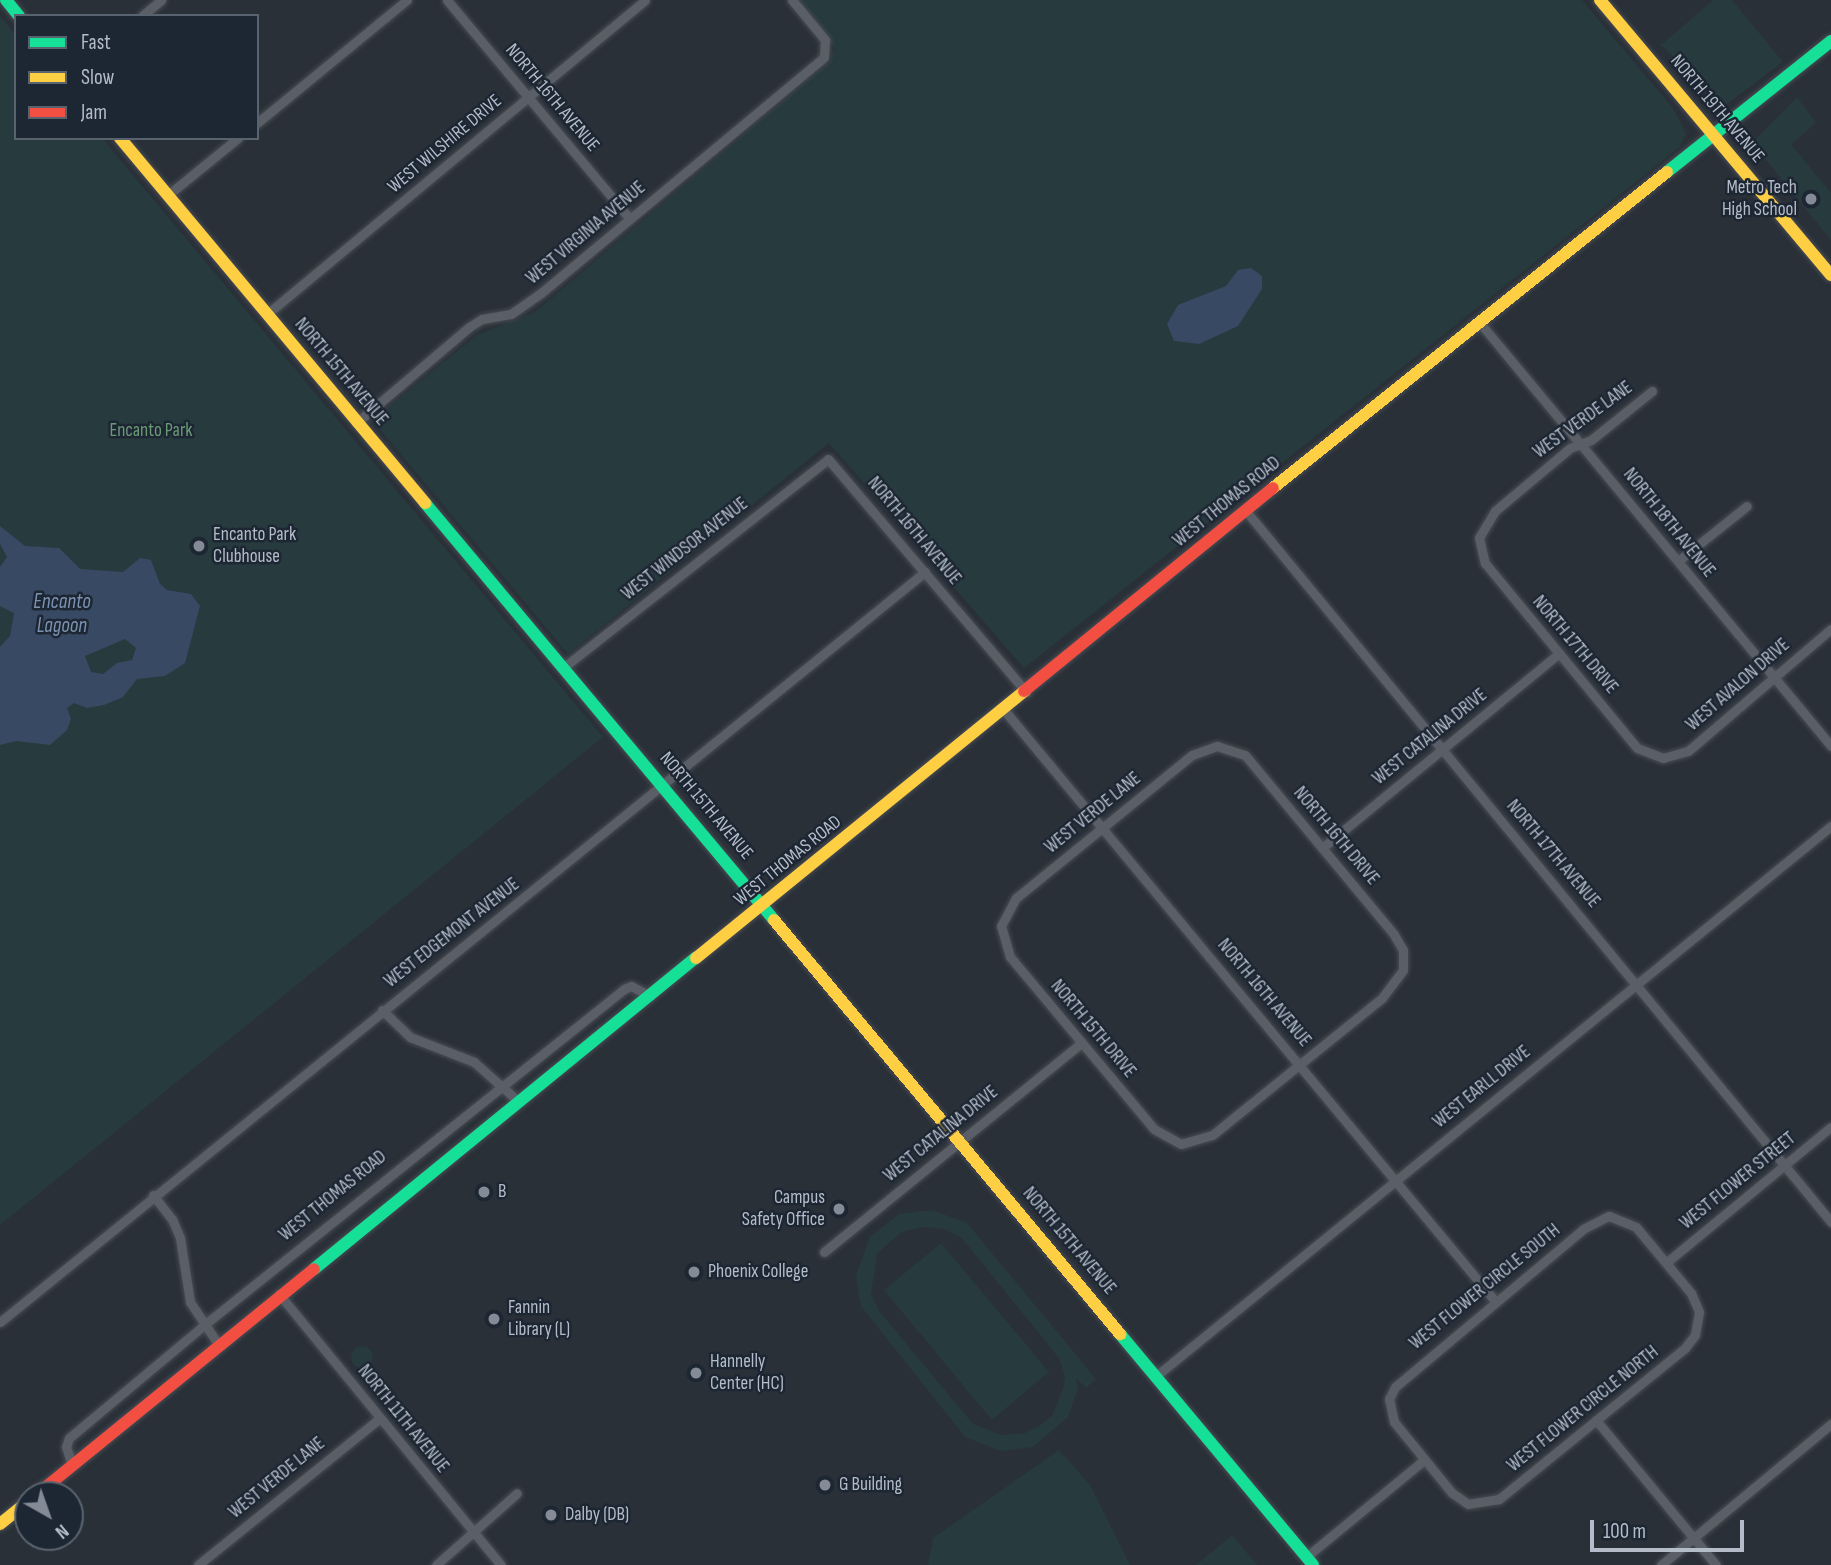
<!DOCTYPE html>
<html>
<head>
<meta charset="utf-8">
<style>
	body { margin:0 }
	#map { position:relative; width:1831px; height:1565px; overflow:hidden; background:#2a3038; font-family:"Sofia Sans Condensed",sans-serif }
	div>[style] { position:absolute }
	.green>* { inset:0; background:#273a3e }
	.round { border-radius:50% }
	.water>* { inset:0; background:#384963 }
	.roads { filter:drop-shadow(0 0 2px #484c53) drop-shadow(0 0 2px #484c53) }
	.street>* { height:9px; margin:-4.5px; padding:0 4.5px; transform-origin:4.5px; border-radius:4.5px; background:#5a5e66 }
	.fast>* { height:12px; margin:-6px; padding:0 6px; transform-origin:6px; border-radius:6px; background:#16e098 }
	.slow>* { height:12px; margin:-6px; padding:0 6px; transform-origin:6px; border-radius:6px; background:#ffcf43 }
	.jam>* { height:12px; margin:-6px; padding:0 6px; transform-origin:6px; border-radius:6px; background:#f24e42 }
	.dots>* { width:19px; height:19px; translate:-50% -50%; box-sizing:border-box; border:4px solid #1d2633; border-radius:50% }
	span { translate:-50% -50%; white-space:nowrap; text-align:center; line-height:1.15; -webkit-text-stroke:5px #1d2633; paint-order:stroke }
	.street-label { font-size:19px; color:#b4bcc9 }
	.poi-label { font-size:19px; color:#b4bcc9 }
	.right { translate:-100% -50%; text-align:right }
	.left { translate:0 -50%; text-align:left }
	.park-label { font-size:19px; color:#6b9a76 }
	.water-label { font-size:21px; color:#7c92b1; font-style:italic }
	.legend { position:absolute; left:14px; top:14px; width:245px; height:126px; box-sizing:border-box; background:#1d2633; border:2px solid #59626f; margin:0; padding:9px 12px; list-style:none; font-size:21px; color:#b4bcc9 }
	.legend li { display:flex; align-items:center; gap:14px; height:35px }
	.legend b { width:35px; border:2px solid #59626f }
	.north { position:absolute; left:14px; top:1481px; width:70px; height:70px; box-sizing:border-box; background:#1d2633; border:2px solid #59626f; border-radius:50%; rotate:140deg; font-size:19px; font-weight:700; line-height:28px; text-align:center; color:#b4bcc9 }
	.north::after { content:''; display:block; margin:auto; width:24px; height:32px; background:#848b96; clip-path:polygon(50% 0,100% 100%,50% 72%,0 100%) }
	.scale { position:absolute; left:1590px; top:1520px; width:154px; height:32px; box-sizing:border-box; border:4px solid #b4bcc9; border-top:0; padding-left:9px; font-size:21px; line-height:24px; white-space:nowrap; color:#b4bcc9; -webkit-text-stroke:5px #1d2633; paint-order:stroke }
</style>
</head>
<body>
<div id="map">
	<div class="green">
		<div style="clip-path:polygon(796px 0,1582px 0,1673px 108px,1686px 133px,1680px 147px,1024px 668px,829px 443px,568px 654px,372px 420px,477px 335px,535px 312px,829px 62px,835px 48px)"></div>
		<div style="clip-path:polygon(1713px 0,1732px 0,1783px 62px,1724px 106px,1661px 45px)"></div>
		<div style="clip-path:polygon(0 16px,16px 35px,16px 138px,102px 138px,603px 737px,0 1225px)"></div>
		<div style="clip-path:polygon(1797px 97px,1816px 123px,1791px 144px,1831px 193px,1831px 240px,1755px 146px,1756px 139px)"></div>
		<div style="clip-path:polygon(evenodd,932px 1210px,967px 1223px,1096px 1379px,1086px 1388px,1076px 1378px,1078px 1388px,1068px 1417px,1033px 1447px,1000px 1451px,965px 1437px,861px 1306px,856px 1275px,870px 1237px,899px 1214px,932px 1210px,924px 1227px,944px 1229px,961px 1237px,1059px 1358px,1065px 1376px,1063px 1389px,1052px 1416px,1039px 1426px,1025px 1433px,1002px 1435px,973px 1424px,880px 1312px,871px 1295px,877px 1254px,901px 1232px,924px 1227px)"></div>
		<div style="clip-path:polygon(941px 1243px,1049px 1372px,992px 1420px,884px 1290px)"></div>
		<div class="round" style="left:351px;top:1346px;width:22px;height:22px"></div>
		<div style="clip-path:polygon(1059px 1450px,1090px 1485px,1130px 1565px,928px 1565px,933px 1538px)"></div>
		<div style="clip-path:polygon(1232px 1535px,1257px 1565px,1196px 1565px)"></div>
	</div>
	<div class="water">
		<div style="clip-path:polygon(1251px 268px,1262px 276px,1262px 289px,1238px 326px,1199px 344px,1174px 341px,1167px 324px,1178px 305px,1226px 286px,1238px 270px)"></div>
		<div style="clip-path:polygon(evenodd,0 526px,25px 546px,59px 548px,80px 569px,123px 572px,140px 558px,151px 560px,160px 584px,167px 590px,191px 594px,200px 606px,185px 663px,165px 676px,137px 679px,123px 697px,104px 705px,87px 708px,74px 703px,67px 708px,71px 719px,67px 730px,50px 745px,16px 741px,0 745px,0 647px,10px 636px,14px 613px,0 606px,0 567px,7px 557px,0 544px,0 526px,125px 639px,136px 648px,132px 660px,117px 663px,103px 674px,91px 672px,85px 656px,125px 639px)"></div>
	</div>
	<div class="roads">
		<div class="street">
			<div style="left:447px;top:0;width:285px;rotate:50.1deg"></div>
			<div style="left:142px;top:16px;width:25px;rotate:-40deg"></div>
			<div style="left:257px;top:123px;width:194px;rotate:-39.4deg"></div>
			<div style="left:168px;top:195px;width:90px;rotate:-39.2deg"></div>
			<div style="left:267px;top:314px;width:491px;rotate:-39.7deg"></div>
			<div style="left:1480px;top:323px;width:550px;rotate:50.31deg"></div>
			<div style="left:1652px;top:391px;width:78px;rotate:141.2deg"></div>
			<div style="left:1591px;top:440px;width:22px;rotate:159deg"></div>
			<div style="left:1570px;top:448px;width:98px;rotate:140deg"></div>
			<div style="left:1495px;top:511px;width:31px;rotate:121deg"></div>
			<div style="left:1479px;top:538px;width:26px;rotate:77deg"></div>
			<div style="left:1485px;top:563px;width:239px;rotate:50.6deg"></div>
			<div style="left:1637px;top:748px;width:28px;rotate:21deg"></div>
			<div style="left:1663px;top:758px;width:26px;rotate:-16deg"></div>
			<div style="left:1688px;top:751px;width:188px;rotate:-40.5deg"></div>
			<div style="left:356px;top:423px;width:148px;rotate:-40.3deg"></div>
			<div style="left:469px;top:327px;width:15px;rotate:-32deg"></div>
			<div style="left:482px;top:319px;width:29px;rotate:-10deg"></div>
			<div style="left:511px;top:314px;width:37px;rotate:-35deg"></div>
			<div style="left:541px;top:293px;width:368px;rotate:-39.8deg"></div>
			<div style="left:824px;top:57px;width:17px;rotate:-87deg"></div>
			<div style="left:825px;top:40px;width:52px;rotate:-129.5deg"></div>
			<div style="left:1246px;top:511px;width:921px;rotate:50.55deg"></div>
			<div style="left:1678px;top:561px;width:88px;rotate:-38.6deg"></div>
			<div style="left:564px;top:667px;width:336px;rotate:-38.2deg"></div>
			<div style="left:828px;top:459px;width:306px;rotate:49.6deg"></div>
			<div style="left:1004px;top:710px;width:768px;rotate:50.28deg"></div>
			<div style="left:1217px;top:746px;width:29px;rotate:18deg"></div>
			<div style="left:1245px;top:755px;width:231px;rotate:50.3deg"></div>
			<div style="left:1393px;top:933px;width:20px;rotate:60deg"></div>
			<div style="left:1403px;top:950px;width:20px;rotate:90deg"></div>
			<div style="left:1403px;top:970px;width:35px;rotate:127deg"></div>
			<div style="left:1382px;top:998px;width:218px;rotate:141.1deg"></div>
			<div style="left:1212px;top:1135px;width:32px;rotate:164deg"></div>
			<div style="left:1181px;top:1144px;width:31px;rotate:-151deg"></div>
			<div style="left:1154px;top:1129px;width:224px;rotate:-129.9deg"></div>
			<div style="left:1010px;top:957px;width:32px;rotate:-106deg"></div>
			<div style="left:1001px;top:926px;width:32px;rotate:-62deg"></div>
			<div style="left:1016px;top:898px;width:227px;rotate:-39.1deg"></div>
			<div style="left:1192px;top:755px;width:27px;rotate:-20deg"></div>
			<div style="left:1322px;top:848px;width:307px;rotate:-39.4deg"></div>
			<div style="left:382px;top:1010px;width:39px;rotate:44deg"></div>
			<div style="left:410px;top:1037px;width:69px;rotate:21.3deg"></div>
			<div style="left:474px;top:1062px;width:59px;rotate:41.6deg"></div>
			<div style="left:153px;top:1195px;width:31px;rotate:52deg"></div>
			<div style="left:172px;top:1219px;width:21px;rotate:67deg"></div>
			<div style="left:180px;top:1238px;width:65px;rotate:81.1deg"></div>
			<div style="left:190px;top:1302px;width:50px;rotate:56.3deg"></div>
			<div style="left:1609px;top:1216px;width:29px;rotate:22deg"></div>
			<div style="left:1636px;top:1227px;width:86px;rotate:50.2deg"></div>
			<div style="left:1691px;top:1293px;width:21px;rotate:67deg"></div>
			<div style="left:1699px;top:1312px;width:23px;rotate:100deg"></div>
			<div style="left:1695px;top:1335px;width:16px;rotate:128deg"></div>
			<div style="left:1685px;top:1348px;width:240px;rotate:140.9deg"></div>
			<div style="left:1499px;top:1499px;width:31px;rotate:171deg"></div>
			<div style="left:1468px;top:1504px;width:19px;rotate:-145deg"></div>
			<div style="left:1452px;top:1493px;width:92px;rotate:-129.2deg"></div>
			<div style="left:1394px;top:1422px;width:24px;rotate:-102deg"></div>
			<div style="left:1389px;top:1399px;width:13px;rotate:-63deg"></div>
			<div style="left:1395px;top:1387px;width:246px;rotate:-40deg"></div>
			<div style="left:1583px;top:1229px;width:29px;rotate:-27deg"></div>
			<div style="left:824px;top:1252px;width:331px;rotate:-39.1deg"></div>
			<div style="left:1667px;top:1262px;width:212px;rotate:-39.5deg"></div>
			<div style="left:279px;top:1294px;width:350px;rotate:50.7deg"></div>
			<div style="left:0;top:1322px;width:1191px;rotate:-39.04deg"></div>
			<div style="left:1156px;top:1376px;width:871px;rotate:-39.17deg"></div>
			<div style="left:1596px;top:1420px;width:188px;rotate:50.4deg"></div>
			<div style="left:72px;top:1465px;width:19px;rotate:-108deg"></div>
			<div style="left:66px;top:1447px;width:9px;rotate:-72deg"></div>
			<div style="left:69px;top:1438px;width:176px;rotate:-39.9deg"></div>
			<div style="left:204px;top:1325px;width:538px;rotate:-38.66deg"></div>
			<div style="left:624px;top:989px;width:8px;rotate:-23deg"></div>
			<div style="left:631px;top:986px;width:22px;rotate:27deg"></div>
			<div style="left:1306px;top:1557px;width:153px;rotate:-39.4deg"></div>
			<div style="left:198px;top:1565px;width:233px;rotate:-38.9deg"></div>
			<div style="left:436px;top:1565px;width:108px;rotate:-41.6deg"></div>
			<div style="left:1661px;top:1565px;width:221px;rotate:-39.7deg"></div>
		</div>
		<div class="fast">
			<div style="left:6px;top:0;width:21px;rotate:51deg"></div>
			<div style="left:1667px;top:172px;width:210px;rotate:-38.6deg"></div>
			<div style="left:425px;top:503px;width:544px;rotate:50.07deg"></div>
			<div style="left:314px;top:1269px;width:493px;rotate:-39.2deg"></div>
			<div style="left:1120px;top:1334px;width:301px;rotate:50.1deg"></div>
		</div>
		<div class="slow">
			<div style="left:1600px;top:0;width:359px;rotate:50deg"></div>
			<div style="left:120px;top:138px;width:476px;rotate:50.1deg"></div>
			<div style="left:1273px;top:488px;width:505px;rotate:-38.73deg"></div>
			<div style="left:774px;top:920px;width:540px;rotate:50.11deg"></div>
			<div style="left:696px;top:958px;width:423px;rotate:-39.1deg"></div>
			<div style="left:0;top:1524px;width:36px;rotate:-39deg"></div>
		</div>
		<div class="jam">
			<div style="left:1024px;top:691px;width:321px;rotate:-39.2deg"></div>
			<div style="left:36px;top:1495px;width:358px;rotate:-39.1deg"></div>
		</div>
	</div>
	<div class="dots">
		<div style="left:1811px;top:199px;background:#848b96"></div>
		<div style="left:199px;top:546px;background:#848b96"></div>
		<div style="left:484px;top:1192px;background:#848b96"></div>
		<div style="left:839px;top:1209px;background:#848b96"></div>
		<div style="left:694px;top:1272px;background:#848b96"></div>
		<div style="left:494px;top:1319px;background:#848b96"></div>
		<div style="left:696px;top:1373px;background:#848b96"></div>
		<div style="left:825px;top:1485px;background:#848b96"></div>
		<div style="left:551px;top:1515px;background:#848b96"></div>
	</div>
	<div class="street-label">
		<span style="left:552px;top:98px;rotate:50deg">NORTH 16TH AVENUE</span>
		<span style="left:1717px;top:109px;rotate:50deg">NORTH 19TH AVENUE</span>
		<span style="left:445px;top:144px;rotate:-40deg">WEST WILSHIRE DRIVE</span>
		<span style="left:586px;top:233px;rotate:-40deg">WEST VIRGINIA AVENUE</span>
		<span style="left:341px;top:372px;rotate:50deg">NORTH 15TH AVENUE</span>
		<span style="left:1583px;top:420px;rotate:-36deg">WEST VERDE LANE</span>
		<span style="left:1227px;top:502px;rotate:-39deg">WEST THOMAS ROAD</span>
		<span style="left:1669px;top:523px;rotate:51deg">NORTH 18TH AVENUE</span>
		<span style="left:914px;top:531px;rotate:50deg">NORTH 16TH AVENUE</span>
		<span style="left:685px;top:549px;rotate:-38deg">WEST WINDSOR AVENUE</span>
		<span style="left:1575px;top:645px;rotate:50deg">NORTH 17TH DRIVE</span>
		<span style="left:1738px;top:685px;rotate:-41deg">WEST AVALON DRIVE</span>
		<span style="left:1430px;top:737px;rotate:-39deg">WEST CATALINA DRIVE</span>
		<span style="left:706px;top:806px;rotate:50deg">NORTH 15TH AVENUE</span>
		<span style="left:1093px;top:813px;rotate:-39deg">WEST VERDE LANE</span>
		<span style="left:1336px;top:836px;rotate:50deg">NORTH 16TH DRIVE</span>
		<span style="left:1553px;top:854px;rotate:50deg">NORTH 17TH AVENUE</span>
		<span style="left:788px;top:861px;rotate:-39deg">WEST THOMAS ROAD</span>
		<span style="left:452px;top:933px;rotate:-38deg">WEST EDGEMONT AVENUE</span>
		<span style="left:1264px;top:993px;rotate:50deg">NORTH 16TH AVENUE</span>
		<span style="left:1093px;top:1029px;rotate:50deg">NORTH 15TH DRIVE</span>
		<span style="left:1482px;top:1087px;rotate:-39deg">WEST EARLL DRIVE</span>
		<span style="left:941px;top:1134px;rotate:-39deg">WEST CATALINA DRIVE</span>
		<span style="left:1738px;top:1181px;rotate:-39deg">WEST FLOWER STREET</span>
		<span style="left:333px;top:1196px;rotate:-39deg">WEST THOMAS ROAD</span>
		<span style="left:1069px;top:1241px;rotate:50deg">NORTH 15TH AVENUE</span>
		<span style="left:1485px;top:1287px;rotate:-39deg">WEST FLOWER CIRCLE SOUTH</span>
		<span style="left:1583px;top:1409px;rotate:-39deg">WEST FLOWER CIRCLE NORTH</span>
		<span style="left:403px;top:1419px;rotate:51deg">NORTH 11TH AVENUE</span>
		<span style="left:277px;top:1478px;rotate:-39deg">WEST VERDE LANE</span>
	</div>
	<div class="poi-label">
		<span class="right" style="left:1797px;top:199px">Metro Tech<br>High School</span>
		<span class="left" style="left:213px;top:546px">Encanto Park<br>Clubhouse</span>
		<span class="left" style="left:498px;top:1192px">B</span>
		<span class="right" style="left:825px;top:1209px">Campus<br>Safety Office</span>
		<span class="left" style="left:708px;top:1272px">Phoenix College</span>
		<span class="left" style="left:508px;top:1319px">Fannin<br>Library (L)</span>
		<span class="left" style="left:710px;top:1373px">Hannelly<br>Center (HC)</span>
		<span class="left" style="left:839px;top:1485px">G Building</span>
		<span class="left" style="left:565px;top:1515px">Dalby (DB)</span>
	</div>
	<div class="park-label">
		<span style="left:151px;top:431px">Encanto Park</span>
	</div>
	<div class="water-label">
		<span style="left:62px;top:614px">Encanto<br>Lagoon</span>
	</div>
	<ul class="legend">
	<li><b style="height:9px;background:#16e098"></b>Fast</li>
	<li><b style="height:9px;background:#ffcf43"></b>Slow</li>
	<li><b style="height:9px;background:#f24e42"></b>Jam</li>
	</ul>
	<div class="north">N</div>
	<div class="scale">100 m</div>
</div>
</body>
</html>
